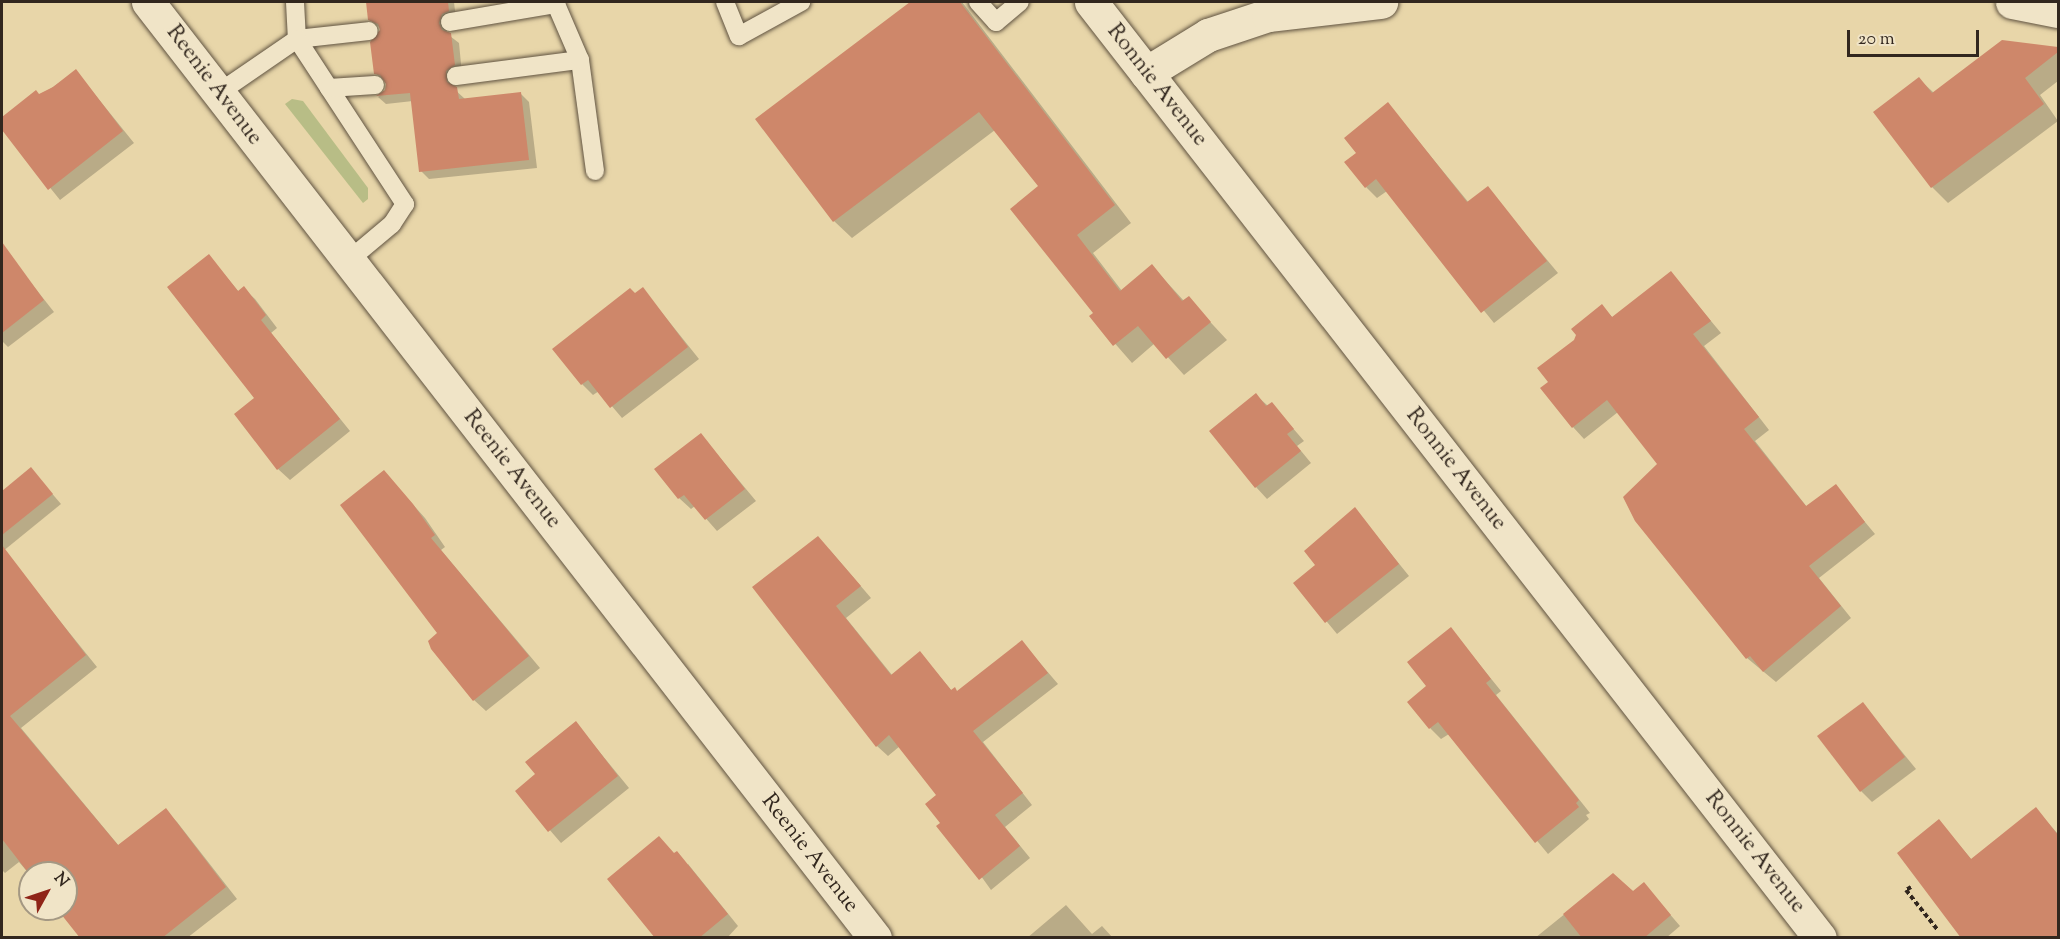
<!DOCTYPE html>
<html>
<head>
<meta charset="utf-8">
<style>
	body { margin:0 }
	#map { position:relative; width:2060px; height:939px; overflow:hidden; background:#e8d6a9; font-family:"Sorts Mill Goudy",serif }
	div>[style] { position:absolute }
	.green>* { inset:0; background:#b8bd86 }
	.shadow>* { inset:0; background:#0003 }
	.building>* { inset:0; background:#ce876a }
	.path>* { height:4px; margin-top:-2px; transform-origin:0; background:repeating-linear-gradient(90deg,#32271e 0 4.5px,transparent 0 7.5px) }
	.roads { filter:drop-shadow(0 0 2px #605341) drop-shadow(0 0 2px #605341) }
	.lane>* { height:18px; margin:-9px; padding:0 9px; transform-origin:9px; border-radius:9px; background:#f0e4c7 }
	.street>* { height:33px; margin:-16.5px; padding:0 16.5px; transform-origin:16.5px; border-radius:16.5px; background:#f0e4c7 }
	span { translate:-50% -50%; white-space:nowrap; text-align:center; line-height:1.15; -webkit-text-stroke:6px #f0e4c7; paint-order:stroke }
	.street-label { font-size:22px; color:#32271e }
	.frame { position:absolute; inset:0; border:3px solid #32271e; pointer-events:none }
	.north { position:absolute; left:18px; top:861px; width:60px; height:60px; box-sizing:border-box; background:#f0e4c7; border:2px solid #a49883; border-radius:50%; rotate:50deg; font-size:16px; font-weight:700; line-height:24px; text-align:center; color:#32271e }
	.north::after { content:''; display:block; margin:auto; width:21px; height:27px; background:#8f2418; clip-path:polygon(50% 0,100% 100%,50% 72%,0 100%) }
	.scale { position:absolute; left:1847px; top:30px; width:132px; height:27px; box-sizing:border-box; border:3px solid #32271e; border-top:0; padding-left:8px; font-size:18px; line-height:21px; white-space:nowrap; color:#32271e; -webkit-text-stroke:4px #f0e4c7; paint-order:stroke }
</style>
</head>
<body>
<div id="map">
	<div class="green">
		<div style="clip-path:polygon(292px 99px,303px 101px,368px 188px,368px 199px,363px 203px,285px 104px)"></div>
	</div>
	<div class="shadow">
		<div style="clip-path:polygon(367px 2px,454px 2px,456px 19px,450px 22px,446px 33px,459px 43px,462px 74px,452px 87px,465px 99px,521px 94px,529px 102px,537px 168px,429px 179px,421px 171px,413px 101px,386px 104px,378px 97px,386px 91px,388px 83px,375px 73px,383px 30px,369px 19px)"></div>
		<div style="clip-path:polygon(912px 2px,962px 2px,1131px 223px,1093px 253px,1122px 291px,1152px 266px,1184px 301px,1188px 298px,1227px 340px,1184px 375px,1155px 343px,1132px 363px,1091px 316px,1095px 313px,1041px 187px,995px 130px,852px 238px,834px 221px,757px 119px)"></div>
		<div style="clip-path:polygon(2002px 42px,2058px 48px,2058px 81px,2040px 95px,2058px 121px,1948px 203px,1932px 187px,1919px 79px,1934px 93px)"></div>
		<div style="clip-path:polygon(76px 71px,134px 143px,60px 200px,2px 128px,2px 119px,36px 92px,40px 96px)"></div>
		<div style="clip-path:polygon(1388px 104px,1469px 203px,1487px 188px,1558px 273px,1494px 323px,1387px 191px,1377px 198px,1366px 187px,1358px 153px)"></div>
		<div style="clip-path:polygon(209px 256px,239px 292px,243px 288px,255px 299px,277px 328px,271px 333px,350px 431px,290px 480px,278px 469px)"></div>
		<div style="clip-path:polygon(16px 264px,54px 312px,8px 347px,2px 341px,2px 276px)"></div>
		<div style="clip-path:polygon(1671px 273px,1721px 333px,1704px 346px,1769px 430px,1755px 441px,1807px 507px,1835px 486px,1875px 534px,1819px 578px,1851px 618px,1776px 682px,1747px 658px,1659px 464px,1618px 412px,1584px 439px,1573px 427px,1550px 382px,1602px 306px,1613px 318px)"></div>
		<div style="clip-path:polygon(643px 289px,699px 359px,622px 418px,599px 391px,593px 395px,582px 384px,635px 295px)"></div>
		<div style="clip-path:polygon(1256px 395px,1268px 406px,1272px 404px,1304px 441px,1297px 446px,1311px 463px,1267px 499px,1256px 487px)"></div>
		<div style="clip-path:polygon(701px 435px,756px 501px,717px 531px,695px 506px,691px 509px,679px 498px)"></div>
		<div style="clip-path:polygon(31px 469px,61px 504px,2px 552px,2px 493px)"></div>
		<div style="clip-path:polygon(384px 472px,425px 518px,445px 547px,441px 550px,540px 668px,486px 711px,474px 700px,439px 634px)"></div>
		<div style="clip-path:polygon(1355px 509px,1409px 576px,1337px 634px,1295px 583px,1317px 565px)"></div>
		<div style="clip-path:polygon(829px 549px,871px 598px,846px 618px,892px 675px,920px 653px,952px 691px,958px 692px,1022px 642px,1058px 684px,983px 742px,1032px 805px,1005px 827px,1030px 858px,991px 890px,943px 823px,938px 795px,900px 746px,888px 756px,877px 746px,754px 587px)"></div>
		<div style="clip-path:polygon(14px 564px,97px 667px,21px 728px,119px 846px,165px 810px,177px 822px,237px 899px,187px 938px,81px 938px,58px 909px,66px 909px,66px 873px,30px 875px,19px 862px,5px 873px,2px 870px,2px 573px)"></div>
		<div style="clip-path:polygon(1451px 629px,1501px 691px,1496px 695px,1590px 813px,1586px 815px,1589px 819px,1548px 854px,1449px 734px,1441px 739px,1430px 728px,1429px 687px)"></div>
		<div style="clip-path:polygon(1863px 704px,1916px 769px,1872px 802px,1861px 791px)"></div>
		<div style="clip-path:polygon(576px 723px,629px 788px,561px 843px,517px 792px,538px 774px)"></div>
		<div style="clip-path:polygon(2036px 809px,2058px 834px,2058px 873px,2038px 889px,2058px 915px,2058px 938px,1963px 938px,1939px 821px,1972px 860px)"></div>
		<div style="clip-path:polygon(688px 864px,738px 926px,727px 938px,657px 938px)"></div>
		<div style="clip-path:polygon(1613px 875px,1634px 892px,1644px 884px,1680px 926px,1666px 938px,1535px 938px)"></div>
		<div style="clip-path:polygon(1066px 905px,1092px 934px,1102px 926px,1113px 938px,1027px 938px)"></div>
	</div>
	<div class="building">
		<div style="clip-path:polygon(366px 2px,448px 2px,449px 11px,442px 14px,439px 23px,442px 30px,451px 33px,455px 65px,446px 71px,447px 82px,457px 87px,459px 99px,521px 92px,529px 160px,419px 172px,410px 93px,376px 96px,385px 90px,386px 84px,380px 75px,374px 74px,370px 42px,380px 30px,378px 24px,368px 20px)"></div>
		<div style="clip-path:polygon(910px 2px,960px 2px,1115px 205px,1077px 235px,1120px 291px,1152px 264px,1182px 301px,1189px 296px,1211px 322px,1166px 359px,1138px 326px,1113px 346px,1089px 316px,1093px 313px,1010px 209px,1038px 186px,979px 112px,833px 222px,755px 119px)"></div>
		<div style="clip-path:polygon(2002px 40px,2058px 47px,2058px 52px,2025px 78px,2044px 104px,1931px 188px,1873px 112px,1919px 77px,1932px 93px)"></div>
		<div style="clip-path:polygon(76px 69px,123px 131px,48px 190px,2px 130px,2px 117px,36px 90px,39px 94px,53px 87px)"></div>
		<div style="clip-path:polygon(1388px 102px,1467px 202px,1488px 186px,1547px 261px,1481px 313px,1376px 179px,1365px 188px,1344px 162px,1356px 153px,1344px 138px)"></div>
		<div style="clip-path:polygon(2px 242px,44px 300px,2px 333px)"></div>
		<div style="clip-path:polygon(209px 254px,238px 291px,244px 286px,266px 315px,261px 320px,340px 419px,277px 470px,234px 414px,254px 398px,167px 287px)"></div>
		<div style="clip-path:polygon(1671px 271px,1711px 321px,1693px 334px,1759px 417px,1744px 429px,1806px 506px,1836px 484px,1865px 522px,1809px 566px,1841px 606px,1763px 672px,1750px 656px,1746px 659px,1635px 521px,1623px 497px,1657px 464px,1607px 400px,1572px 428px,1540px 388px,1548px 382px,1537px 368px,1574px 340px,1576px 335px,1571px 329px,1602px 304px,1612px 317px)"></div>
		<div style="clip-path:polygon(643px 287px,688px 347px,610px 408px,588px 380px,581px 385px,552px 349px,630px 288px,635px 293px)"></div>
		<div style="clip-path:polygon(1256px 393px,1266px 406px,1272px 402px,1294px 429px,1287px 434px,1301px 451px,1255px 488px,1209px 431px)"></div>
		<div style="clip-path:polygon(701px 433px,745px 489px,705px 520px,684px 495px,678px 499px,654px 469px)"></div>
		<div style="clip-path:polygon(31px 467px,53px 494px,2px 535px,2px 491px)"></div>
		<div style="clip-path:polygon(384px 470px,413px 504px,435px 535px,431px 538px,529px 656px,473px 701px,431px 649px,428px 641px,437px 633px,340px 505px)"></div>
		<div style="clip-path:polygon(1355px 507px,1399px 564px,1325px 623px,1293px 583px,1315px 565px,1304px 551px)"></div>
		<div style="clip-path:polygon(818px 536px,861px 586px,836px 606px,891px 675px,920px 651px,951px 690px,955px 687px,957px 691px,1022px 640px,1048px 673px,973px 731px,1023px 793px,995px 815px,1020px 846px,979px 880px,936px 826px,940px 823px,925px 804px,936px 795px,889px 735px,876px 747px,752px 587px)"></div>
		<div style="clip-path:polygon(2px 545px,86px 655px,10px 716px,118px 845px,166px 808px,226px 887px,162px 938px,80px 938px,57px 909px,66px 909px,66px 873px,30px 875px,2px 839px)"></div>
		<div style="clip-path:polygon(1451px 627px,1491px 679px,1486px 683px,1579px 800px,1576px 803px,1579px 807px,1535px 843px,1438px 722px,1429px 729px,1407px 702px,1426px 686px,1407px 662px)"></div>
		<div style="clip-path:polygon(1863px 702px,1905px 757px,1860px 792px,1817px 736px)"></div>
		<div style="clip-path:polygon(576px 721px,618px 776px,548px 832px,515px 791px,535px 774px,525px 762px)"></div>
		<div style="clip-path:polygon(2036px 807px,2058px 835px,2058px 938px,1961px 938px,1897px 853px,1939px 819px,1971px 859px)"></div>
		<div style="clip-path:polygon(659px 836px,674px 853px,677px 851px,728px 914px,699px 938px,655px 938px,607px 879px)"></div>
		<div style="clip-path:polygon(1613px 873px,1633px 891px,1644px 882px,1671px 915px,1644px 938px,1582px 938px,1563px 914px)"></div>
	</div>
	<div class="path">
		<div style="left:1911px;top:887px;width:6px;rotate:149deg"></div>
		<div style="left:1906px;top:890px;width:50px;rotate:51.5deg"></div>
	</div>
	<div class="roads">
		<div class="lane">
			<div style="left:295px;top:2px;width:37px;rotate:87deg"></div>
			<div style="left:297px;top:39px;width:72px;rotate:-6.3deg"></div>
			<div style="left:725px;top:2px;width:37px;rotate:68deg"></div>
			<div style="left:739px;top:36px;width:71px;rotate:-28.7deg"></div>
			<div style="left:978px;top:2px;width:27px;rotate:48deg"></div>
			<div style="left:996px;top:22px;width:31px;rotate:-40deg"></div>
			<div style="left:450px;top:22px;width:108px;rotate:-9.6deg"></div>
			<div style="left:580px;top:60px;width:112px;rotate:82.3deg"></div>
			<div style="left:456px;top:76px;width:125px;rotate:-7.4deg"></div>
			<div style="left:580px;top:60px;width:63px;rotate:-113.3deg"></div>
			<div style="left:329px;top:88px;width:139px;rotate:56.8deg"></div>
			<div style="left:405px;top:204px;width:24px;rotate:123deg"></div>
			<div style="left:392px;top:224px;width:57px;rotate:139.9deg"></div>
			<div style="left:217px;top:94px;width:97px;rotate:-34.5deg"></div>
			<div style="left:297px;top:39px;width:59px;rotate:56.9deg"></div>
			<div style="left:329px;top:88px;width:46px;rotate:-3.7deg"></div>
		</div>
		<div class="street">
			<div style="left:148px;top:2px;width:1185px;rotate:52.16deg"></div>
			<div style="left:1091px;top:2px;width:1186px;rotate:52.09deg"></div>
			<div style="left:2012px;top:2px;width:47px;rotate:11.1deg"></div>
			<div style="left:1146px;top:73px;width:73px;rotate:-31.5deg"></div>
			<div style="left:1208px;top:35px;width:63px;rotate:-18.4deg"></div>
			<div style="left:1268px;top:15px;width:114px;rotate:-6.6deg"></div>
		</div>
	</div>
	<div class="street-label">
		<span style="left:213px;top:86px;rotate:53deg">Reenie Avenue</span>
		<span style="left:1156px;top:86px;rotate:52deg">Ronnie Avenue</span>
		<span style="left:511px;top:470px;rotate:52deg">Reenie Avenue</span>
		<span style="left:1455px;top:470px;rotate:52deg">Ronnie Avenue</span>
		<span style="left:1754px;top:853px;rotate:52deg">Ronnie Avenue</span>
		<span style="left:809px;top:854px;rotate:52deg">Reenie Avenue</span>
	</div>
	<div class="frame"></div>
	<div class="north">N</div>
	<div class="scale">20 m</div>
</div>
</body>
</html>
